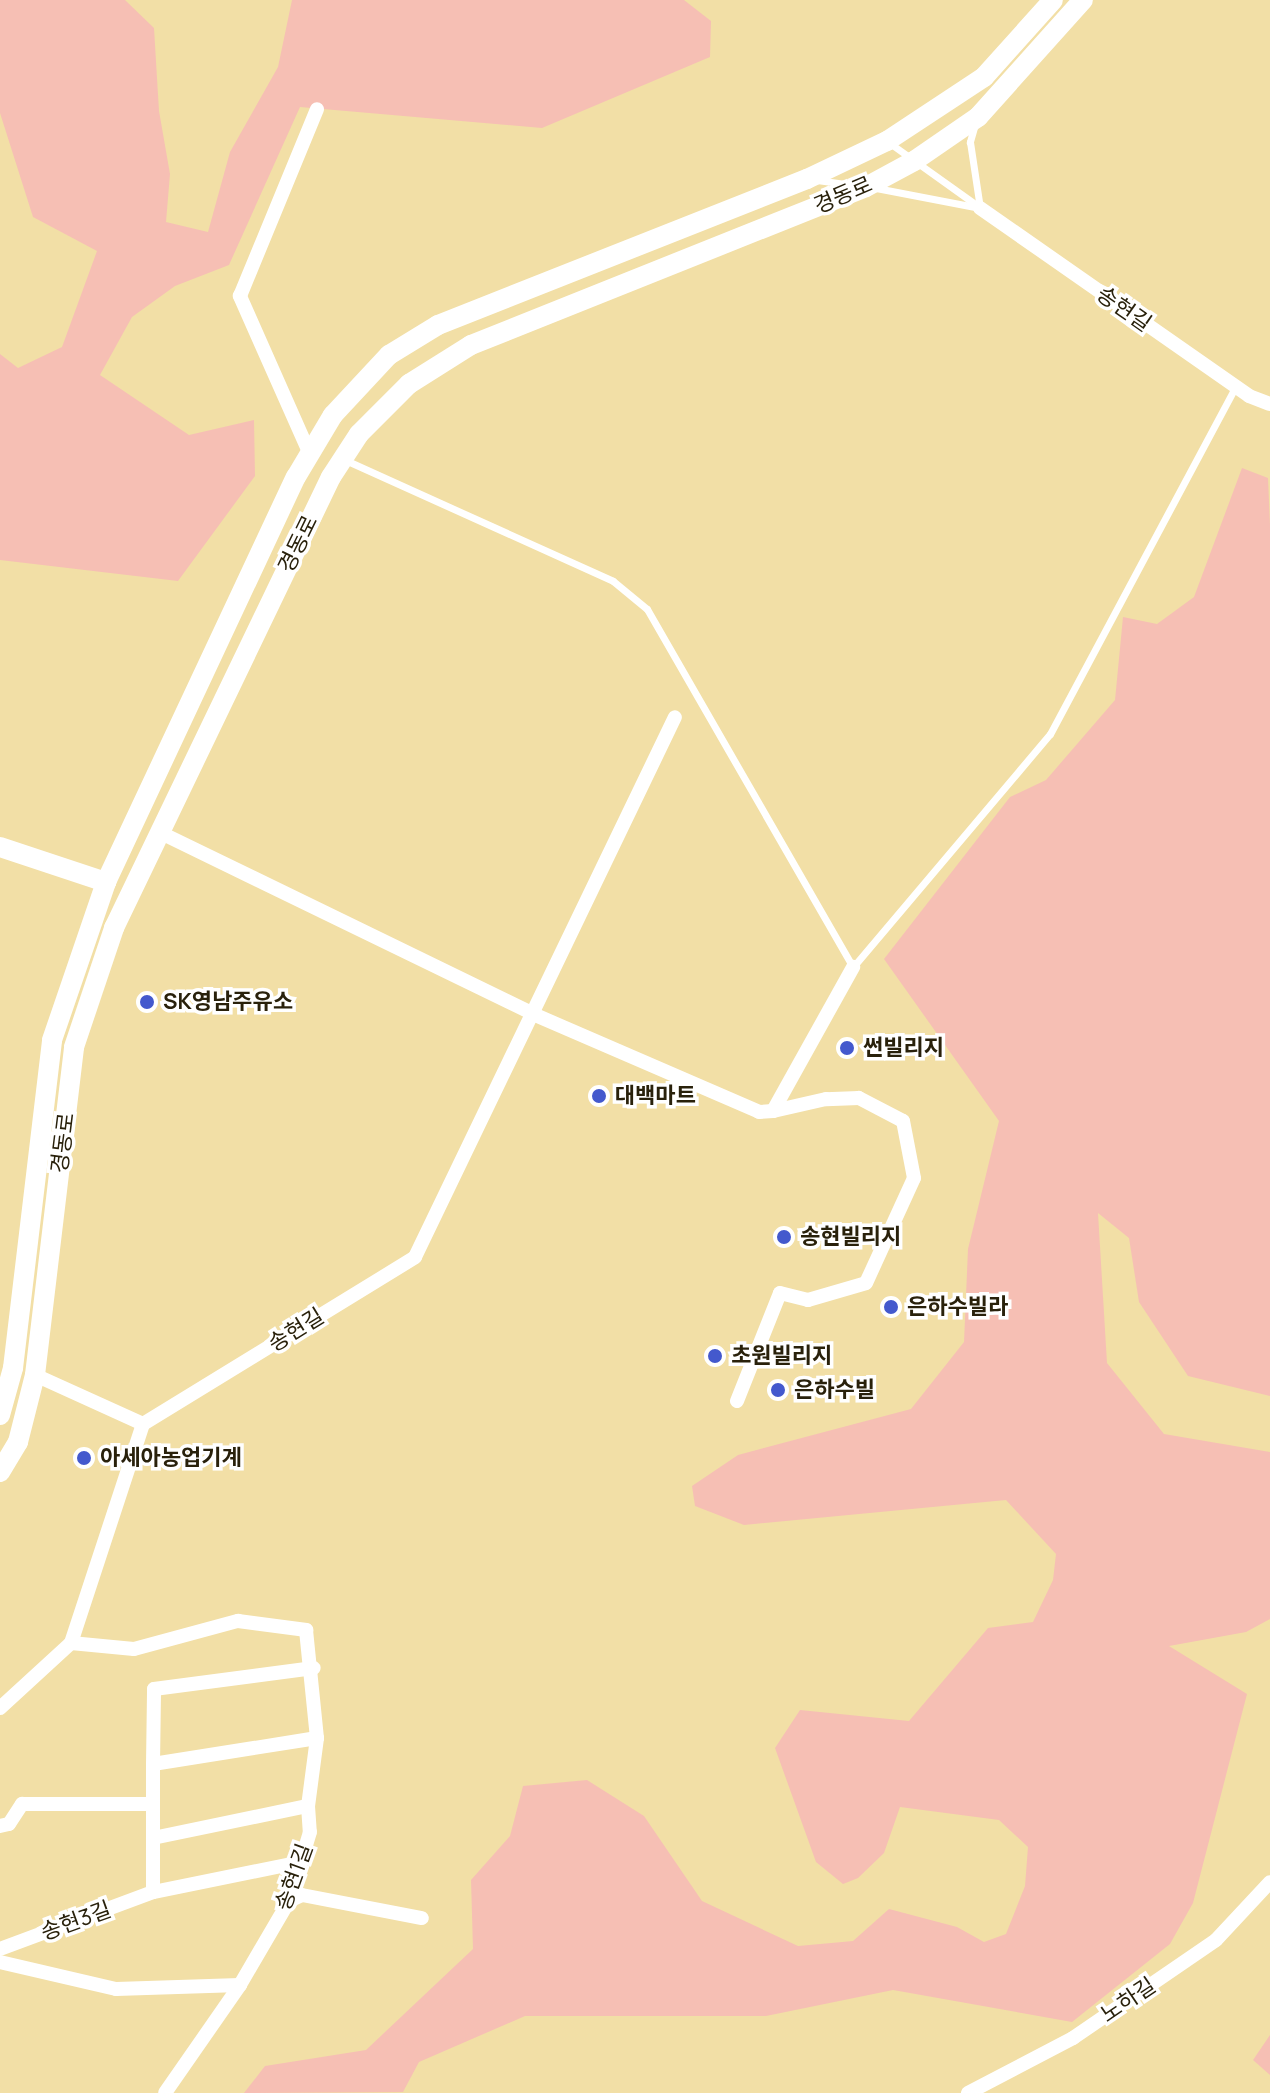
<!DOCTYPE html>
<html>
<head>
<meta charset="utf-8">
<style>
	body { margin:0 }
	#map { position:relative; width:1270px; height:2093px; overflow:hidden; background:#f2dfa6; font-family:Manrope,"Noto Sans KR",sans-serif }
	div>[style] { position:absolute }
	.green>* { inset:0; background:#f6bfb4 }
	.lane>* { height:7px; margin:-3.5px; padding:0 3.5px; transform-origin:3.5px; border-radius:3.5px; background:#fff }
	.street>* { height:14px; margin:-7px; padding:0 7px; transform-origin:7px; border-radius:7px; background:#fff }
	.secondary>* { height:20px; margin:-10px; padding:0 10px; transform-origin:10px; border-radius:10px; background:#fff }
	.dots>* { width:22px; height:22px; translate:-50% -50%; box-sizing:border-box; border:4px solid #fff; border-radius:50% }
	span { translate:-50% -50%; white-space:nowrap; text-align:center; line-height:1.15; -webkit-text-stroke:7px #fff; paint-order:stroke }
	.street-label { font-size:22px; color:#29210b }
	.poi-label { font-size:22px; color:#29210b; font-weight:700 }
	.left { translate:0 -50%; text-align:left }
</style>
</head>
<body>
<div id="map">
	<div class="green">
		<div style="clip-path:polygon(0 0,125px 0,154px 28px,159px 111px,170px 174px,166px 222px,208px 232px,230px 152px,278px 67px,292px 0,684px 0,711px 21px,710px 57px,542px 128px,300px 107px,229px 265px,175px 286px,132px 317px,100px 375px,189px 435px,254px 420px,255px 476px,178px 581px,0 560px,0 354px,18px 368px,62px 347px,97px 251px,33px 217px,0 113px)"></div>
		<div style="clip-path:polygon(1242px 468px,1268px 478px,1270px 525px,1270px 1396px,1188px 1376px,1139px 1302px,1129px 1238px,1098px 1213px,1107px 1363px,1164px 1434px,1270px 1452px,1270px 1619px,1246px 1632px,1169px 1646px,1247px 1694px,1193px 1903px,1170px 1944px,1072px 2022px,893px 1990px,766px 2016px,525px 2016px,419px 2062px,403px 2092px,244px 2093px,265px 2066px,366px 2050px,473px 1949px,471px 1880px,510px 1836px,523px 1786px,587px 1780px,644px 1816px,702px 1901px,798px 1946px,853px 1941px,889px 1909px,957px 1927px,984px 1942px,1006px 1934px,1025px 1886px,1028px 1847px,999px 1820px,900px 1807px,884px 1853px,858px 1878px,843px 1884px,816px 1862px,775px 1748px,800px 1710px,909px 1721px,988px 1628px,1033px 1622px,1053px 1580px,1056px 1554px,1006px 1500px,744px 1525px,695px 1506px,692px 1486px,738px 1455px,911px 1409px,964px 1342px,968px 1249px,999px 1121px,884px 959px,1010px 797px,1046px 780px,1115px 700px,1123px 617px,1157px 624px,1194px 597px)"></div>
		<div style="clip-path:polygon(1270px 2035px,1270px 2075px,1253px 2060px)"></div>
	</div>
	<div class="lane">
		<div style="left:975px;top:124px;width:19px;rotate:106deg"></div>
		<div style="left:970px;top:142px;width:67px;rotate:81.4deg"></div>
		<div style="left:891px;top:144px;width:103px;rotate:35.5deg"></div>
		<div style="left:817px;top:180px;width:35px;rotate:8deg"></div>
		<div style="left:876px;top:188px;width:106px;rotate:10.9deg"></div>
		<div style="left:343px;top:459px;width:296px;rotate:24.3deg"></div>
		<div style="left:613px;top:581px;width:44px;rotate:39.5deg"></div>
		<div style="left:647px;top:609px;width:413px;rotate:60.1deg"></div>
		<div style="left:853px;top:967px;width:305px;rotate:-49.8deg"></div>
		<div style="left:1050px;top:734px;width:393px;rotate:-61.9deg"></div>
	</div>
	<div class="street">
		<div style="left:980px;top:208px;width:328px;rotate:34.9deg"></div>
		<div style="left:1249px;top:396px;width:22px;rotate:21deg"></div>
		<div style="left:309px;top:452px;width:171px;rotate:-113.9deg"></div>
		<div style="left:240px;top:296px;width:202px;rotate:-67.6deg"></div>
		<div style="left:159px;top:832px;width:416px;rotate:25.9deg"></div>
		<div style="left:533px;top:1014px;width:246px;rotate:23.4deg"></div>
		<div style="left:759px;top:1112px;width:14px;rotate:-4deg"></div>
		<div style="left:773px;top:1111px;width:165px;rotate:-60.9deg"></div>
		<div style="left:35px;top:1375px;width:119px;rotate:24.4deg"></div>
		<div style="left:737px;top:1401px;width:116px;rotate:-68.3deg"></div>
		<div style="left:780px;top:1293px;width:29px;rotate:14deg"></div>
		<div style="left:808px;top:1300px;width:60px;rotate:-16.3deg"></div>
		<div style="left:866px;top:1283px;width:115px;rotate:-65.4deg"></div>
		<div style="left:914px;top:1178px;width:58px;rotate:-100.9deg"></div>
		<div style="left:903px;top:1121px;width:50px;rotate:-152.4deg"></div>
		<div style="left:859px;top:1098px;width:33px;rotate:178deg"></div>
		<div style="left:826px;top:1099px;width:54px;rotate:167.2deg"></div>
		<div style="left:71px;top:1643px;width:231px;rotate:-71.8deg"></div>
		<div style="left:143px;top:1424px;width:319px;rotate:-31.5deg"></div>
		<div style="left:415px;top:1257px;width:599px;rotate:-64.29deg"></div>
		<div style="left:0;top:1708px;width:96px;rotate:-42.5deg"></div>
		<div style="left:71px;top:1643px;width:63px;rotate:5.4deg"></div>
		<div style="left:134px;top:1649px;width:108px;rotate:-15.1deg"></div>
		<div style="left:238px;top:1621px;width:69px;rotate:7.5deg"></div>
		<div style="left:306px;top:1630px;width:109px;rotate:84.2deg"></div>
		<div style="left:317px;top:1738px;width:69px;rotate:97.5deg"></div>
		<div style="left:308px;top:1806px;width:26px;rotate:86deg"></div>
		<div style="left:310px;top:1832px;width:72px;rotate:106.9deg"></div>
		<div style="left:289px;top:1901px;width:97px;rotate:120.3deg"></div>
		<div style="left:240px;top:1985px;width:131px;rotate:124.8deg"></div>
		<div style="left:153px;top:1764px;width:75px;rotate:-89.2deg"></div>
		<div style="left:154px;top:1689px;width:161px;rotate:-7.5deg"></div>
		<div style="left:0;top:1826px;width:9px;rotate:-13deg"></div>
		<div style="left:9px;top:1824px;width:24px;rotate:-57deg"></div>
		<div style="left:22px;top:1804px;width:131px"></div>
		<div style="left:153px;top:1838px;width:158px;rotate:-11.7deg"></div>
		<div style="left:301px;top:1862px;width:151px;rotate:168.5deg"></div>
		<div style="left:153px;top:1892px;width:128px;rotate:-90deg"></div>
		<div style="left:153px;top:1764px;width:166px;rotate:-9deg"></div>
		<div style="left:289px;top:1901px;width:14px;rotate:-25deg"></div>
		<div style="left:302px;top:1895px;width:122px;rotate:10.9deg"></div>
		<div style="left:0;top:1949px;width:163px;rotate:-20.4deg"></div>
		<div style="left:0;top:1962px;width:119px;rotate:13.1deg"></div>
		<div style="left:116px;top:1989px;width:124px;rotate:-1.8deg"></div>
		<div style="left:968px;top:2093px;width:119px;rotate:-27.6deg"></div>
		<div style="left:1073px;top:2038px;width:173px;rotate:-34.4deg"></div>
		<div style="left:1216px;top:1940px;width:79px;rotate:-47deg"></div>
	</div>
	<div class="secondary">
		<div style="left:0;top:847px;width:112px;rotate:18.3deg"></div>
		<div style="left:0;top:1415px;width:49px;rotate:-74.5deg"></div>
		<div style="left:13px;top:1368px;width:330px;rotate:-83.2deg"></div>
		<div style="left:52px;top:1040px;width:167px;rotate:-71.1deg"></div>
		<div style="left:106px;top:882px;width:447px;rotate:-64.9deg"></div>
		<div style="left:296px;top:477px;width:72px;rotate:-59.2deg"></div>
		<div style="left:333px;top:415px;width:82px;rotate:-47deg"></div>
		<div style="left:389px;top:355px;width:57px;rotate:-31.5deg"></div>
		<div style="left:438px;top:325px;width:397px;rotate:-21.6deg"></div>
		<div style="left:807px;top:179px;width:89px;rotate:-25.4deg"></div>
		<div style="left:887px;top:141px;width:116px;rotate:-33.4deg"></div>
		<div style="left:984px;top:77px;width:103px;rotate:-48.1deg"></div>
		<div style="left:0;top:1472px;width:35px;rotate:-59deg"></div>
		<div style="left:18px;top:1442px;width:69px;rotate:-75.8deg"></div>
		<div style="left:35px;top:1375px;width:330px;rotate:-83.2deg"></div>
		<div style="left:74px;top:1047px;width:126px;rotate:-71.4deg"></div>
		<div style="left:114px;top:928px;width:500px;rotate:-64.31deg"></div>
		<div style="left:331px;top:477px;width:51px;rotate:-56.9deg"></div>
		<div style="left:359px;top:434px;width:71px;rotate:-45deg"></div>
		<div style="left:409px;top:384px;width:73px;rotate:-32.2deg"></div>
		<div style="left:471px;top:345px;width:425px;rotate:-21.8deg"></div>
		<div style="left:866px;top:187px;width:55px;rotate:-28.4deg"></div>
		<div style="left:914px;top:161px;width:78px;rotate:-34.5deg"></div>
		<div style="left:978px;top:117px;width:157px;rotate:-48.1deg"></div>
	</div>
	<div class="dots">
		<div style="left:147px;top:1002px;background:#4459cd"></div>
		<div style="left:847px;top:1048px;background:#4459cd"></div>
		<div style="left:599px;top:1096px;background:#4459cd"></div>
		<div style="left:784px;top:1237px;background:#4459cd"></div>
		<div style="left:891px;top:1307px;background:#4459cd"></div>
		<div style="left:715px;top:1356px;background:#4459cd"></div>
		<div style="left:778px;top:1390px;background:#4459cd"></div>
		<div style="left:84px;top:1458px;background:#4459cd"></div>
	</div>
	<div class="street-label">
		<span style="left:843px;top:195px;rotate:-23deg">경동로</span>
		<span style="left:1124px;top:309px;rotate:35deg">송현길</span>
		<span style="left:298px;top:544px;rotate:-64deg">경동로</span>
		<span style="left:63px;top:1143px;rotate:-83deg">경동로</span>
		<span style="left:296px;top:1330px;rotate:-32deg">송현길</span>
		<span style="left:294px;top:1877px;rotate:-70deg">송현1길</span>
		<span style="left:76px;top:1921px;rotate:-20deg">송현3길</span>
		<span style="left:1128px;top:2000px;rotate:-34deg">노하길</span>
	</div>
	<div class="poi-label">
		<span class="left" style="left:163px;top:1002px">SK영남주유소</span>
		<span class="left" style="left:863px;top:1048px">썬빌리지</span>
		<span class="left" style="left:615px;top:1096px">대백마트</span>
		<span class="left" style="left:800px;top:1237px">송현빌리지</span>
		<span class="left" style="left:907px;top:1307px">은하수빌라</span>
		<span class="left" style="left:731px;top:1356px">초원빌리지</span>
		<span class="left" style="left:794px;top:1390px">은하수빌</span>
		<span class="left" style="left:100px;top:1458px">아세아농업기계</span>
	</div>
</div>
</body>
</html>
